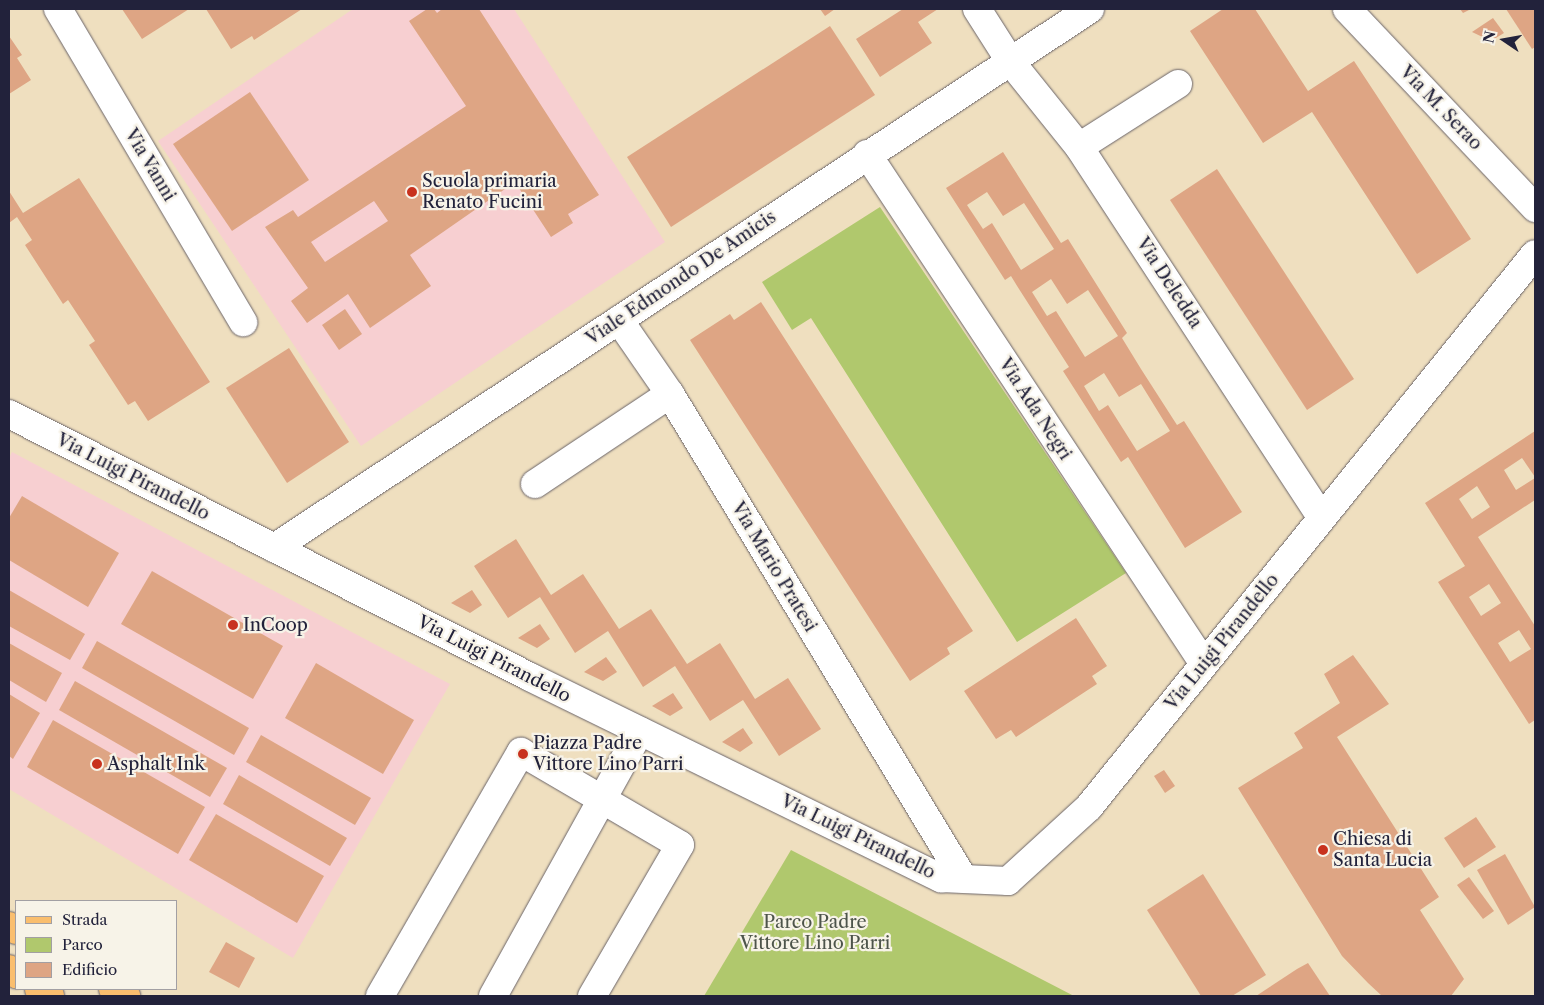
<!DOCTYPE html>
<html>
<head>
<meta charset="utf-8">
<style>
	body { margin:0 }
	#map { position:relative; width:1544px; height:1005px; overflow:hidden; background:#efdfbf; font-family:"Libre Caslon Text",serif }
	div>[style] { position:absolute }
	.built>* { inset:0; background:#f7cfd1 }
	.green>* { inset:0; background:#b0c86d }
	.building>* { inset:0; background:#dea584 }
	.roads { filter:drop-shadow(0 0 1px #6a6469) drop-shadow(0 0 1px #6a6469) }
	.minor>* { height:28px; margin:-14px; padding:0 14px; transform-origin:14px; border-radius:14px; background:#fff }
	.major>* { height:28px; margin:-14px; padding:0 14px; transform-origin:14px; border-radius:14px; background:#fabe6e }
	.dots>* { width:14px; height:14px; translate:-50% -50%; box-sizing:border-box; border:2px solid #f7f3e8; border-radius:50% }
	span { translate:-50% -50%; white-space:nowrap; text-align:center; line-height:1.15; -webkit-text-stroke:4.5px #f7f3e8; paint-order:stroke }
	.street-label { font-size:18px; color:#22223b }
	.poi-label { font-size:18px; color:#22223b }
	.left { translate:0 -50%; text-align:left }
	.park-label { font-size:18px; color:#4d544a }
	.frame { position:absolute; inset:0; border:10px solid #22223b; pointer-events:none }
	.legend { position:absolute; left:15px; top:900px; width:162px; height:90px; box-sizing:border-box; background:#f7f3e8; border:1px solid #a29fa3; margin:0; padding:6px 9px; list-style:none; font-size:15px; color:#22223b }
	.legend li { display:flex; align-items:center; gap:10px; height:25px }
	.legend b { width:25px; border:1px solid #a29fa3 }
	.north { position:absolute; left:1479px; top:15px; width:50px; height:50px; -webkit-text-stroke:4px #f7f3e8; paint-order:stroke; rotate:282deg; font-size:14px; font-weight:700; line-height:20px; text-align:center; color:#22223b }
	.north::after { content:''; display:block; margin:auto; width:18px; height:22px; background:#22223b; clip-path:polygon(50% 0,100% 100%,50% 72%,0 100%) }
</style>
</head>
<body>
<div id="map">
	<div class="built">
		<div style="clip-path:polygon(353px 9px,514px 9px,665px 242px,361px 446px,158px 141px)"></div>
		<div style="clip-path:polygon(12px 452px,450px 684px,293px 958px,9px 789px,9px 458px)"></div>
	</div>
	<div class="green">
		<div style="clip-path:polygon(880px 207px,1126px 573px,1017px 642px,811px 318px,792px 330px,762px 282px)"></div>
		<div style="clip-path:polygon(791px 850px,1074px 996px,704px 996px)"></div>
	</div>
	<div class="building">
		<div style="clip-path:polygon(122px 9px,189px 9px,142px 39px)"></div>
		<div style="clip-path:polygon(206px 9px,302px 9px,254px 40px,252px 36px,231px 49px)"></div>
		<div style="clip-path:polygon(evenodd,427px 9px,434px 9px,437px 13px,442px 9px,479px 9px,599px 195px,568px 214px,573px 223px,551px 237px,515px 182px,410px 255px,431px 286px,370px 328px,348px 294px,307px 323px,291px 301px,308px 288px,265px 227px,293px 210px,298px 217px,466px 106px,409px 21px,427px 9px,374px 201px,388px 221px,325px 262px,311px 242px,374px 201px)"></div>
		<div style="clip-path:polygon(820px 9px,835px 9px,825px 16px)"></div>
		<div style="clip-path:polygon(903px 9px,938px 9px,918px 22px,932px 43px,880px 77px,856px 39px)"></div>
		<div style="clip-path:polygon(1223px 9px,1255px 9px,1308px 91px,1354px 61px,1471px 239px,1417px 274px,1312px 112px,1263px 143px,1190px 31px)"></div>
		<div style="clip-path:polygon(1460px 9px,1471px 9px,1463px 13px)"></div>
		<div style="clip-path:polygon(1506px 9px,1535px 9px,1535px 47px,1532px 49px)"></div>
		<div style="clip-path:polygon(1493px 18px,1504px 33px,1491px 41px,1472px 32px)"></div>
		<div style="clip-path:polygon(830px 26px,875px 95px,671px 227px,627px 157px)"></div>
		<div style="clip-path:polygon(9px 36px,22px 55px,17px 58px,31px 80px,9px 94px)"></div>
		<div style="clip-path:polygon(250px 92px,309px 180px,232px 231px,173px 144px)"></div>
		<div style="clip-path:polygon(evenodd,1003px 152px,1061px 243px,1068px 239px,1127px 333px,1122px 338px,1141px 369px,1177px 425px,1184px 421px,1242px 512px,1185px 548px,1128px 457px,1121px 462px,1063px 371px,1069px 367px,1019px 289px,1011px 276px,1005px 280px,946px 188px,1003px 152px,987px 192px,1003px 216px,1024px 203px,1054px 249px,1021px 270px,992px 223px,983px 229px,967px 205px,987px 192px,1003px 152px,1051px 279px,1067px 304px,1088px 290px,1118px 336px,1085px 357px,1056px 311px,1047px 316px,1032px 292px,1051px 279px,1003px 152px,1104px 373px,1119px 397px,1141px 384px,1170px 431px,1137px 451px,1108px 405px,1099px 411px,1084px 386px,1104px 373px)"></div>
		<div style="clip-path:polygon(1217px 169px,1354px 379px,1307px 410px,1170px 200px)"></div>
		<div style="clip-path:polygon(79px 178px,210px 382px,148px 421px,135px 401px,128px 405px,89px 345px,95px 341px,68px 300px,63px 304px,25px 245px,32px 240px,17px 217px,9px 223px,9px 191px,23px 213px)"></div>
		<div style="clip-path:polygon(761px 302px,973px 631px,947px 648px,950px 654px,910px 681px,690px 340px,730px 314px,734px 320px)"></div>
		<div style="clip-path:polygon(345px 309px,362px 334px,339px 350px,322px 325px)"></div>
		<div style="clip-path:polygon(289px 348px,349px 442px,287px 483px,226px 388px)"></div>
		<div style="clip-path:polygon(evenodd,1535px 431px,1535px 477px,1522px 458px,1504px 470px,1516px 490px,1535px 478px,1535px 500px,1478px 537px,1535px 626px,1535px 720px,1529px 724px,1438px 582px,1465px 566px,1425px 503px,1535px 431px,1477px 486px,1490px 507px,1472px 519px,1459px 499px,1477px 486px,1535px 431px,1489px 584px,1501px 603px,1481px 616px,1469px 597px,1489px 584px,1535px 431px,1519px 630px,1531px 649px,1510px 662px,1498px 643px,1519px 630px)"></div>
		<div style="clip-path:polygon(22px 496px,119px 553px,88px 607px,9px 560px,9px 518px)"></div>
		<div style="clip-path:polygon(516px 539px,551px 595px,583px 574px,619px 629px,651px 609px,687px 664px,720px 643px,755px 699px,788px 678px,821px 729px,779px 756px,743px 700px,710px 721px,675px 666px,643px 687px,608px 631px,575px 653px,540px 597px,508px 618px,474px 566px)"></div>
		<div style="clip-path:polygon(152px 571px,283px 646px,253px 699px,121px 624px)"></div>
		<div style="clip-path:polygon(9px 590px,85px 634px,70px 660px,9px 626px)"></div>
		<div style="clip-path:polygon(472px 590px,482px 605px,470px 613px,451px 603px)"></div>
		<div style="clip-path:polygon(1076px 618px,1107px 666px,1092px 676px,1097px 684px,1016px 737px,1011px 730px,996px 739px,964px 691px)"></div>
		<div style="clip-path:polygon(540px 624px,550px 639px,537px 648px,518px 638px)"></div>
		<div style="clip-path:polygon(97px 641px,249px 728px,234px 755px,82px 668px)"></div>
		<div style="clip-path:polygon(9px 643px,62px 673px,46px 702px,9px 680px)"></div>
		<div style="clip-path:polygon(1353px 655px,1389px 704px,1337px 737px,1439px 897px,1420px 910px,1464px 979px,1451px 996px,1382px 996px,1368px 983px,1342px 956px,1238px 788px,1303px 748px,1294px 733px,1340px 703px,1324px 674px)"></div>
		<div style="clip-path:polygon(606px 657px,617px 672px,603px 681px,584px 672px)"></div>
		<div style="clip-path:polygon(316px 663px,414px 720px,383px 774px,285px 718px)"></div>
		<div style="clip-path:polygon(75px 681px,227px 768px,210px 797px,59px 710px)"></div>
		<div style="clip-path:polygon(673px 693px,683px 708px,670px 716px,652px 706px)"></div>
		<div style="clip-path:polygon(9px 694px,40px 713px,13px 759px,9px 756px)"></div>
		<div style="clip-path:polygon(53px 720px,205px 807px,178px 854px,27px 767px)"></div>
		<div style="clip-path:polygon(743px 728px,753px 743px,740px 752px,722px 742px)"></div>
		<div style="clip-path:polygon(261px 735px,371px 798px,355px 825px,246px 762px)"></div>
		<div style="clip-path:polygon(1164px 770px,1175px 786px,1165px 793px,1154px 776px)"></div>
		<div style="clip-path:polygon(239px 775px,347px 838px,330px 866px,223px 804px)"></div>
		<div style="clip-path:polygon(216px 814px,324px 876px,297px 923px,189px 860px)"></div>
		<div style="clip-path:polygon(1476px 817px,1496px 847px,1464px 868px,1444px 838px)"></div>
		<div style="clip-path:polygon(1505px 854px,1535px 907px,1508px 925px,1477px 870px)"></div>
		<div style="clip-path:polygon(1203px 874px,1266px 975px,1232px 996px,1201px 996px,1147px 910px)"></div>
		<div style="clip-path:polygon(1469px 877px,1494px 911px,1483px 919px,1457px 885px)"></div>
		<div style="clip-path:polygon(226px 942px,255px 958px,239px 988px,209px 972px)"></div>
		<div style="clip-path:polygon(1308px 963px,1330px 996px,1256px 996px,1297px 969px)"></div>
	</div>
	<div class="roads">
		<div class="minor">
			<div style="left:58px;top:9px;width:364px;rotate:59.4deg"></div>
			<div style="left:977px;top:9px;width:62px;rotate:57.6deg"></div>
			<div style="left:1010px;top:61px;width:110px;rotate:51.3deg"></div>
			<div style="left:1347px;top:9px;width:274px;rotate:46.6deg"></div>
			<div style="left:1178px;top:84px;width:117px;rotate:147.5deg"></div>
			<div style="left:1079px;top:147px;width:443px;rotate:56.8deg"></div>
			<div style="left:867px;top:154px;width:611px;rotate:56.54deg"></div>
			<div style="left:619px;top:320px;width:90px;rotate:55.4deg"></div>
			<div style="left:9px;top:414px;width:584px;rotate:26.78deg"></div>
			<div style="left:530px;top:677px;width:458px;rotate:26.1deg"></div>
			<div style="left:941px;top:878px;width:67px;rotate:2.6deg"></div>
			<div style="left:1008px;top:881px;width:110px;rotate:-42.4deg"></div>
			<div style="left:1089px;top:807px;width:710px;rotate:-51.11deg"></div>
			<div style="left:535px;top:484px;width:162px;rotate:-33.7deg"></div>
			<div style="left:670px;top:394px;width:566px;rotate:58.81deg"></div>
			<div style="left:274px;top:548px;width:978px;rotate:-33.45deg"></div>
			<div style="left:380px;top:996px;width:282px;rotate:-60deg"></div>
			<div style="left:521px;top:752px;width:184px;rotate:30.3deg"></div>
			<div style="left:680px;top:845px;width:175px;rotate:120.2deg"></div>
			<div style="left:493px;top:996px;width:303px;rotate:-61deg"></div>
		</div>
		<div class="major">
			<div style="left:9px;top:926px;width:8px;rotate:30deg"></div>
			<div style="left:9px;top:969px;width:9px;rotate:36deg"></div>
			<div style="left:39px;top:989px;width:13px;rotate:32deg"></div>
			<div style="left:113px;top:989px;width:15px;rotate:28deg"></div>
		</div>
	</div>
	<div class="dots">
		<div style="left:412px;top:192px;background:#c8321e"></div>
		<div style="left:233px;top:625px;background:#c8321e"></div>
		<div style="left:523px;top:754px;background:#c8321e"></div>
		<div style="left:97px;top:764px;background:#c8321e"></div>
		<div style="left:1323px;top:850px;background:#c8321e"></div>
	</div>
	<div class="street-label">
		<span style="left:1441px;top:108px;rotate:46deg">Via M. Serao</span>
		<span style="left:150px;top:165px;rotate:59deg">Via Vanni</span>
		<span style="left:681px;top:278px;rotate:-34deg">Viale Edmondo De Amicis</span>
		<span style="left:1169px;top:283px;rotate:57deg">Via Deledda</span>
		<span style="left:1035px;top:409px;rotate:57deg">Via Ada Negri</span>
		<span style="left:133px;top:477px;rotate:27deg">Via Luigi Pirandello</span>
		<span style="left:774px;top:567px;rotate:59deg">Via Mario Pratesi</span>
		<span style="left:1222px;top:642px;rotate:-51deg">Via Luigi Pirandello</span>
		<span style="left:494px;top:659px;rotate:27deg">Via Luigi Pirandello</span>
		<span style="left:858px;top:837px;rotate:26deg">Via Luigi Pirandello</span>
	</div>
	<div class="poi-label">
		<span class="left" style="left:422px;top:192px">Scuola primaria<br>Renato Fucini</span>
		<span class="left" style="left:243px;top:625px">InCoop</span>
		<span class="left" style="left:533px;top:754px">Piazza Padre<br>Vittore Lino Parri</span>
		<span class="left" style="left:107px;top:764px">Asphalt Ink</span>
		<span class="left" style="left:1333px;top:850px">Chiesa di<br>Santa Lucia</span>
	</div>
	<div class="park-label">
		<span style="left:815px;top:933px">Parco Padre<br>Vittore Lino Parri</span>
	</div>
	<div class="frame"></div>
	<ul class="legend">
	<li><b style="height:6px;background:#fabe6e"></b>Strada</li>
	<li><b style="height:14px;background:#b0c86d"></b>Parco</li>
	<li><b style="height:14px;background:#dea584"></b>Edificio</li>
	</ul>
	<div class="north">N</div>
</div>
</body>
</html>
